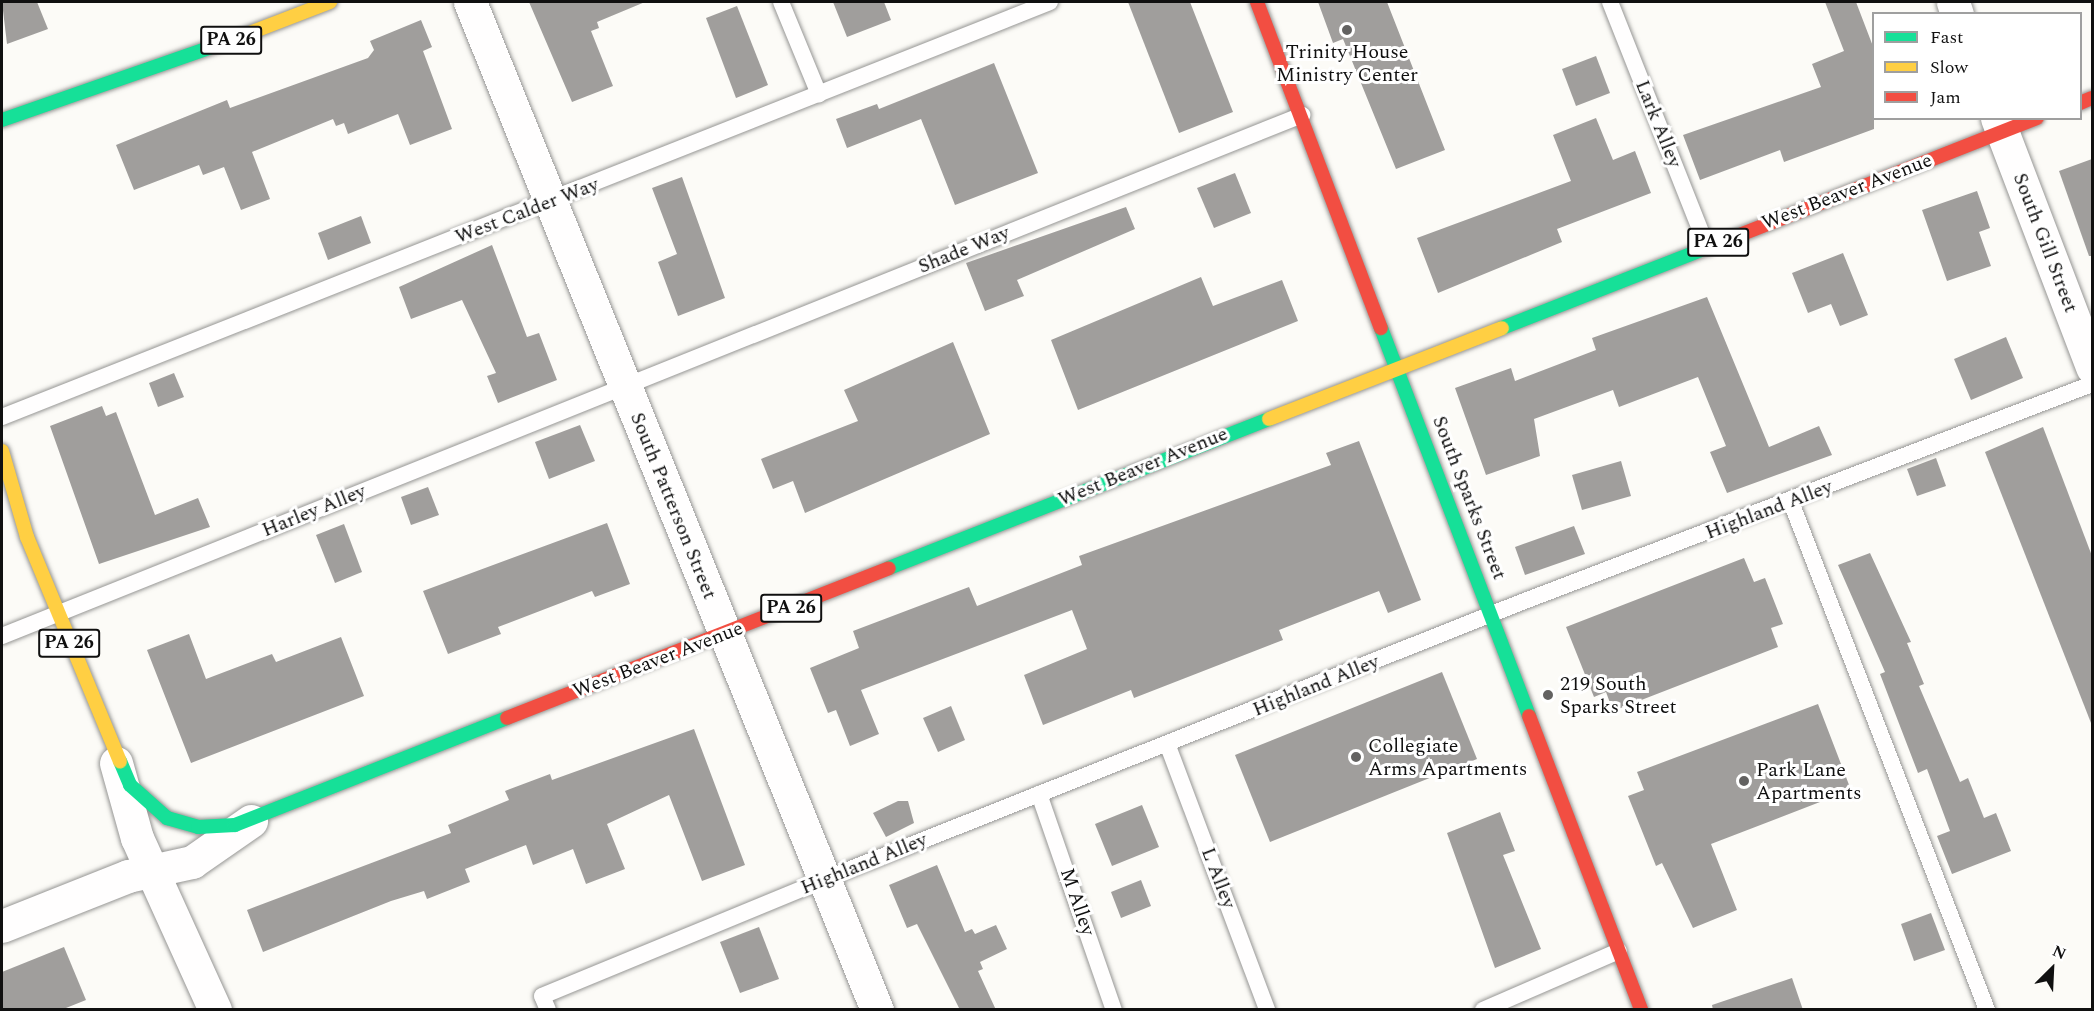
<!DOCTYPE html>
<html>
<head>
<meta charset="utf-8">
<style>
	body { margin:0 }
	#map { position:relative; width:2094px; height:1011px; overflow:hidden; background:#fcfbf7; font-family:Spectral,serif }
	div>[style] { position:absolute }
	.building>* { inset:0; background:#a09e9c }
	.roads { filter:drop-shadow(0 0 2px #969694) drop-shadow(0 0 2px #969694) }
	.lane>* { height:16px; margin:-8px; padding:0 8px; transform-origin:8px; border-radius:8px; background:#fffefe }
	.street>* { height:33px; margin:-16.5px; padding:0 16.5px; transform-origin:16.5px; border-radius:16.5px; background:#fffefe }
	.fast>* { height:14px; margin:-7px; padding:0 7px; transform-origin:7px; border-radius:7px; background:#16e098 }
	.slow>* { height:14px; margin:-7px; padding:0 7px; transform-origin:7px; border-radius:7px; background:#ffcf43 }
	.jam>* { height:14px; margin:-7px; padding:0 7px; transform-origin:7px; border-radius:7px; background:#f24e42 }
	.dots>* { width:16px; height:16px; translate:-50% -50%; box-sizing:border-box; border:3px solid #fff; border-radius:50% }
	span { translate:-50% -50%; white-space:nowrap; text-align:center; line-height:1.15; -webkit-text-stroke:6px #fff; paint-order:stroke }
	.shield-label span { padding:2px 4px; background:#fff; border:2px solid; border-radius:4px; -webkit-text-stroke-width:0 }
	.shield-label { font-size:18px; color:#101010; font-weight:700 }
	.poi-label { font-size:20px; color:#101010 }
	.left { translate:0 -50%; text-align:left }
	.street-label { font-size:20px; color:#101010 }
	.frame { position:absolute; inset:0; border:3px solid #101010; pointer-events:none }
	.legend { position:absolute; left:1872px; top:12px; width:210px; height:108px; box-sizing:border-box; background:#fff; border:2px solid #9f9f9f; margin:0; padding:8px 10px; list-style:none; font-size:18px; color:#101010 }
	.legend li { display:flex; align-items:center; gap:12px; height:30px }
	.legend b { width:30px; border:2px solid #9f9f9f }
	.north { position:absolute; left:2022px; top:939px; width:60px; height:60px; -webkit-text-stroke:4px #fff; paint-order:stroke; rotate:24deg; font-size:16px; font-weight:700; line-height:24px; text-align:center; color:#101010 }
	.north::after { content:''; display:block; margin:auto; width:21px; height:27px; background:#101010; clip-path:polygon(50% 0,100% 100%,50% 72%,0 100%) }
</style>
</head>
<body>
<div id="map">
	<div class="building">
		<div style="clip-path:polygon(2px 2px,37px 2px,48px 29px,7px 44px)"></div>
		<div style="clip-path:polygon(529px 2px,645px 2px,597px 22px,599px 28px,591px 31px,613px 86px,572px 102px)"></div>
		<div style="clip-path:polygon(833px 2px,884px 2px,891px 20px,847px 37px)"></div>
		<div style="clip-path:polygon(1128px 2px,1190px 2px,1233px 112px,1179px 133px)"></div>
		<div style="clip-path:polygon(1318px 2px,1387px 2px,1445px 150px,1396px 169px,1343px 39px,1333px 43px)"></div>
		<div style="clip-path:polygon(1825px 2px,1856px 2px,1874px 49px,1874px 129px,1784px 162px,1780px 150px,1700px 180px,1683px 135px,1821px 87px,1812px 64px,1844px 51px)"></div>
		<div style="clip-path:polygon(737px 6px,768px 85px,736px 98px,706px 18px)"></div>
		<div style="clip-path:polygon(421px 20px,432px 47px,423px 51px,452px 129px,410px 145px,398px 114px,348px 134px,344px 123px,336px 126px,333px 119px,252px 152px,270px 199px,241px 210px,224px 167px,203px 175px,199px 165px,134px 190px,116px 145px,227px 100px,230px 108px,368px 58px,374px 50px,370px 41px)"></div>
		<div style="clip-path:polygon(1596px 56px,1610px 93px,1576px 106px,1562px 69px)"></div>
		<div style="clip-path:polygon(994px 63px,1038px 173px,955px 205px,921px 119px,847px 148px,836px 119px,877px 104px,879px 109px)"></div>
		<div style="clip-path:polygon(1596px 118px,1613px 160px,1635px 151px,1651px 193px,1557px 229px,1562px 242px,1438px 293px,1417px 238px,1571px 181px,1553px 135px)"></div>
		<div style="clip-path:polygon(2092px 159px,2092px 256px,2089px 256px,2059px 171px)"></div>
		<div style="clip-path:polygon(1235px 173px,1251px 213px,1214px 228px,1197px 188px)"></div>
		<div style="clip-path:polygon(682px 177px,725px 298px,678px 316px,658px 262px,677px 254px,652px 188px)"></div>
		<div style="clip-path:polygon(1977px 191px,1990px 228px,1979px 232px,1991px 266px,1947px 281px,1922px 210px)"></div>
		<div style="clip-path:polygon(1126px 207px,1135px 229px,1017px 280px,1024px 296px,985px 311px,966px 263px)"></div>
		<div style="clip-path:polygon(361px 216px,371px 243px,328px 260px,318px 233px)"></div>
		<div style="clip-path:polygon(492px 245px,527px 337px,539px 333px,557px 380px,498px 403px,487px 376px,496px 373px,462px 300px,411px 319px,399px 287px)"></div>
		<div style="clip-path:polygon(1843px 253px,1868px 315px,1840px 326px,1831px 304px,1808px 313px,1792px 273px)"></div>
		<div style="clip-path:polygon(1201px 277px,1213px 306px,1282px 280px,1298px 321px,1078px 410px,1051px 340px)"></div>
		<div style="clip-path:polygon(1707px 297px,1769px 447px,1819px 426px,1832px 455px,1727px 493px,1710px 452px,1726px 446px,1698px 377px,1619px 407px,1613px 390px,1534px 419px,1540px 456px,1486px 475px,1455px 388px,1511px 368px,1515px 381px,1596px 350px,1592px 338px)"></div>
		<div style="clip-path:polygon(2006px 337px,2023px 378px,1971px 400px,1954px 359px)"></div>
		<div style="clip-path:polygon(953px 342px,990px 434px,805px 513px,793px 481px,773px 489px,761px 459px,858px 421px,844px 390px)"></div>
		<div style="clip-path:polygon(174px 373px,184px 397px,158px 407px,149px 383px)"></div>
		<div style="clip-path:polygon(102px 406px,106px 416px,116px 412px,155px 515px,198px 498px,210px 527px,99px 564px,50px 426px)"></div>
		<div style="clip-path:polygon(580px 425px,595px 461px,549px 479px,535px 442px)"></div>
		<div style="clip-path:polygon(2043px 427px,2092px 556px,2091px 723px,1985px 452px)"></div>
		<div style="clip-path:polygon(1359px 441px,1421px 600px,1388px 613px,1379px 591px,1279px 630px,1283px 640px,1134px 698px,1131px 690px,1043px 725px,1024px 675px,1087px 649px,1072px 610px,861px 690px,879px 734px,850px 746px,836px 710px,828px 713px,810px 668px,859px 648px,853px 631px,969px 587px,977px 606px,1082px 565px,1079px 556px,1331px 465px,1326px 453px)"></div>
		<div style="clip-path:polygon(1936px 458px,1946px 486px,1917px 496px,1907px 469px)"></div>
		<div style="clip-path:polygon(1621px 461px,1631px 496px,1582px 510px,1572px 475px)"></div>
		<div style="clip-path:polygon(428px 487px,439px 515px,411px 525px,401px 497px)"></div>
		<div style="clip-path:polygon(607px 523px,630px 584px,595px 597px,592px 591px,498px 627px,501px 634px,448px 654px,423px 591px)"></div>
		<div style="clip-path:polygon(344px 524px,362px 572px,335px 583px,316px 535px)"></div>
		<div style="clip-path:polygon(1574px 526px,1585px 554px,1525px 575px,1515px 547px)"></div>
		<div style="clip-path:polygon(1870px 553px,1911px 642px,1907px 643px,1924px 684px,1919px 686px,1960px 782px,1968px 778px,1984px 818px,1996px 813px,2011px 851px,1952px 874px,1937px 836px,1950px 831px,1927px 769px,1918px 773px,1880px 674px,1885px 672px,1838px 565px)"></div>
		<div style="clip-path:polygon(1744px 558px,1754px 582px,1765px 578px,1783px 624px,1771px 628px,1778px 647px,1613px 711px,1606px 692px,1594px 697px,1566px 627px)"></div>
		<div style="clip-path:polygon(189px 634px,206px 679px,272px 654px,276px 662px,341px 637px,364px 696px,191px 763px,147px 650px)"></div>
		<div style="clip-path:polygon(1442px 672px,1477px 759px,1270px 842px,1235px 755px)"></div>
		<div style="clip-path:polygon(1818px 704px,1851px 790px,1711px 844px,1737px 910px,1693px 928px,1662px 863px,1656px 866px,1628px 796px,1644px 790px,1637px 772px)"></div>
		<div style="clip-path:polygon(951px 706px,965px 740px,938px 752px,923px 718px)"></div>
		<div style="clip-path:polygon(694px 729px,745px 865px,702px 881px,669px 795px,607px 824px,625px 869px,586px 884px,573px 849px,533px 865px,526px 845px,465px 869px,470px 882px,427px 899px,424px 891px,391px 901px,263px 952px,247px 910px,451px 833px,448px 825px,509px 800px,505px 791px,550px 774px,552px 780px)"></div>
		<div style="clip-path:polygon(898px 801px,908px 801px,914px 823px,886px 837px,873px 813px)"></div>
		<div style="clip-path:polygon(1142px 805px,1159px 847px,1112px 866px,1095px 824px)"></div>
		<div style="clip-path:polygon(1500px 812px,1515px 851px,1503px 855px,1541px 949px,1495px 968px,1447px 833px)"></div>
		<div style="clip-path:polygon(937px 865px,965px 932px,972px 929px,975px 934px,996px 925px,1007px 949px,980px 962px,983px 969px,978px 971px,996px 1010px,960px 1010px,917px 924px,907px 928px,889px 885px)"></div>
		<div style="clip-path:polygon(1141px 880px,1151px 906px,1121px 918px,1111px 892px)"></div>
		<div style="clip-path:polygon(1931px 913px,1945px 950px,1914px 961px,1901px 924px)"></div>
		<div style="clip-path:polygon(759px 927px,779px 979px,740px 993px,720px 942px)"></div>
		<div style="clip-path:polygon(64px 947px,86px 1000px,61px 1010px,2px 1010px,2px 972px)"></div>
		<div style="clip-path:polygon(1792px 978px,1803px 1010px,1713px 1010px,1712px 1005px)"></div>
	</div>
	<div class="roads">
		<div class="lane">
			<div style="left:781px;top:2px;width:100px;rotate:67.6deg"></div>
			<div style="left:1610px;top:2px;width:264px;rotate:68.4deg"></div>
			<div style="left:2px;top:417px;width:1127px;rotate:-21.6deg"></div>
			<div style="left:1791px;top:502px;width:544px;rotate:68.9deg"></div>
			<div style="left:2px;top:636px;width:1401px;rotate:-21.84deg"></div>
			<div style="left:1168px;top:746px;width:282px;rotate:69.4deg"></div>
			<div style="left:1039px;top:794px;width:229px;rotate:70.9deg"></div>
			<div style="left:548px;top:1010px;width:15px;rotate:-113deg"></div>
			<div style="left:542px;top:996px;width:304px;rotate:-22.4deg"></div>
			<div style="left:823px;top:880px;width:752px;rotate:-21.69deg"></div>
			<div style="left:1522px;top:602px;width:610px;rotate:-20.93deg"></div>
			<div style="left:1483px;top:1010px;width:148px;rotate:-23.5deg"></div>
		</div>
		<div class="street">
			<div style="left:470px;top:2px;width:1087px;rotate:68.01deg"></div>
			<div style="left:1953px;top:2px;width:13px;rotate:72deg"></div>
			<div style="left:1997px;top:118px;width:267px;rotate:69.1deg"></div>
			<div style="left:116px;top:763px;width:78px;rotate:74.4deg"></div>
			<div style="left:137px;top:838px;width:189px;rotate:65.6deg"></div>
			<div style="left:2px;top:926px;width:136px;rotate:-21.6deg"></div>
			<div style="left:128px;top:876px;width:66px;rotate:-12.3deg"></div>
			<div style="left:192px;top:862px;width:72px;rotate:-34.8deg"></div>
		</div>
		<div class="fast">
			<div style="left:2px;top:120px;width:246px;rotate:-19.2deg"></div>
			<div style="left:1381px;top:328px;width:415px;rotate:69.1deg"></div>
			<div style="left:1502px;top:328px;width:242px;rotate:-21.4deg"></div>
			<div style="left:889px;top:568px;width:408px;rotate:-21.4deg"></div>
			<div style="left:120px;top:761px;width:26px;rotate:67deg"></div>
			<div style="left:130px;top:785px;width:50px;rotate:41.7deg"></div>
			<div style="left:167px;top:818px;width:32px;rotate:16deg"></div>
			<div style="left:198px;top:827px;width:37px;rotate:-3deg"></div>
			<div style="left:235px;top:825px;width:292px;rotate:-21.5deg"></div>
		</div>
		<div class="slow">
			<div style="left:234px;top:39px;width:103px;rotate:-21.1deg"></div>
			<div style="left:1269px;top:419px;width:250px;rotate:-21.3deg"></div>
			<div style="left:2px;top:451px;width:90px;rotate:73.8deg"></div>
			<div style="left:27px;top:537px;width:243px;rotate:67.5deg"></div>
		</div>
		<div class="jam">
			<div style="left:1257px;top:2px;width:349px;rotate:69.2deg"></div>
			<div style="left:2080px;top:103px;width:13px;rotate:-23deg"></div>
			<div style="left:1727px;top:240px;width:333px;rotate:-21.5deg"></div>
			<div style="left:1529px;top:716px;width:315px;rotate:69.1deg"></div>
			<div style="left:507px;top:718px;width:410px;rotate:-21.4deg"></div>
		</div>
	</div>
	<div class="dots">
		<div style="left:1347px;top:30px;background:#636261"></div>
		<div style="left:1548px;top:695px;background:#636261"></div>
		<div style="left:1356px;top:757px;background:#636261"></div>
		<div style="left:1744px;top:781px;background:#636261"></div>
	</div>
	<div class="shield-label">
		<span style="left:231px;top:40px">PA 26</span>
		<span style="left:1718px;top:242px">PA 26</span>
		<span style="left:791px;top:608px">PA 26</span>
		<span style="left:69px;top:643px">PA 26</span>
	</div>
	<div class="poi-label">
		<span style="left:1347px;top:64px">Trinity House<br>Ministry Center</span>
		<span class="left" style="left:1560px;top:696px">219 South<br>Sparks Street</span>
		<span class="left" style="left:1368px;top:758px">Collegiate<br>Arms Apartments</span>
		<span class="left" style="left:1756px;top:782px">Park Lane<br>Apartments</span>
	</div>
	<div class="street-label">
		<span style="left:1658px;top:124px;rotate:68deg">Lark Alley</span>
		<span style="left:1847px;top:192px;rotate:-21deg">West Beaver Avenue</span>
		<span style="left:527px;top:211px;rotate:-21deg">West Calder Way</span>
		<span style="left:2045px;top:243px;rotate:69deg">South Gill Street</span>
		<span style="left:964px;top:250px;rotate:-22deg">Shade Way</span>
		<span style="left:1143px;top:467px;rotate:-22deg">West Beaver Avenue</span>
		<span style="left:1469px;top:498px;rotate:69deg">South Sparks Street</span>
		<span style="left:673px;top:506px;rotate:68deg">South Patterson Street</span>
		<span style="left:1769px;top:510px;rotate:-21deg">Highland Alley</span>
		<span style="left:314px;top:511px;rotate:-22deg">Harley Alley</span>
		<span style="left:658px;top:660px;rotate:-21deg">West Beaver Avenue</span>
		<span style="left:1316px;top:686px;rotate:-22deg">Highland Alley</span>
		<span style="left:864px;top:864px;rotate:-22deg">Highland Alley</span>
		<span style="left:1218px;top:878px;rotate:69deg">L Alley</span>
		<span style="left:1077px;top:902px;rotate:71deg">M Alley</span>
	</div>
	<div class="frame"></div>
	<ul class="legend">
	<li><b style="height:8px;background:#16e098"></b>Fast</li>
	<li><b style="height:8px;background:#ffcf43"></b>Slow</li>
	<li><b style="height:8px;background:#f24e42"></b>Jam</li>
	</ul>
	<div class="north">N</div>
</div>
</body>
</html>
